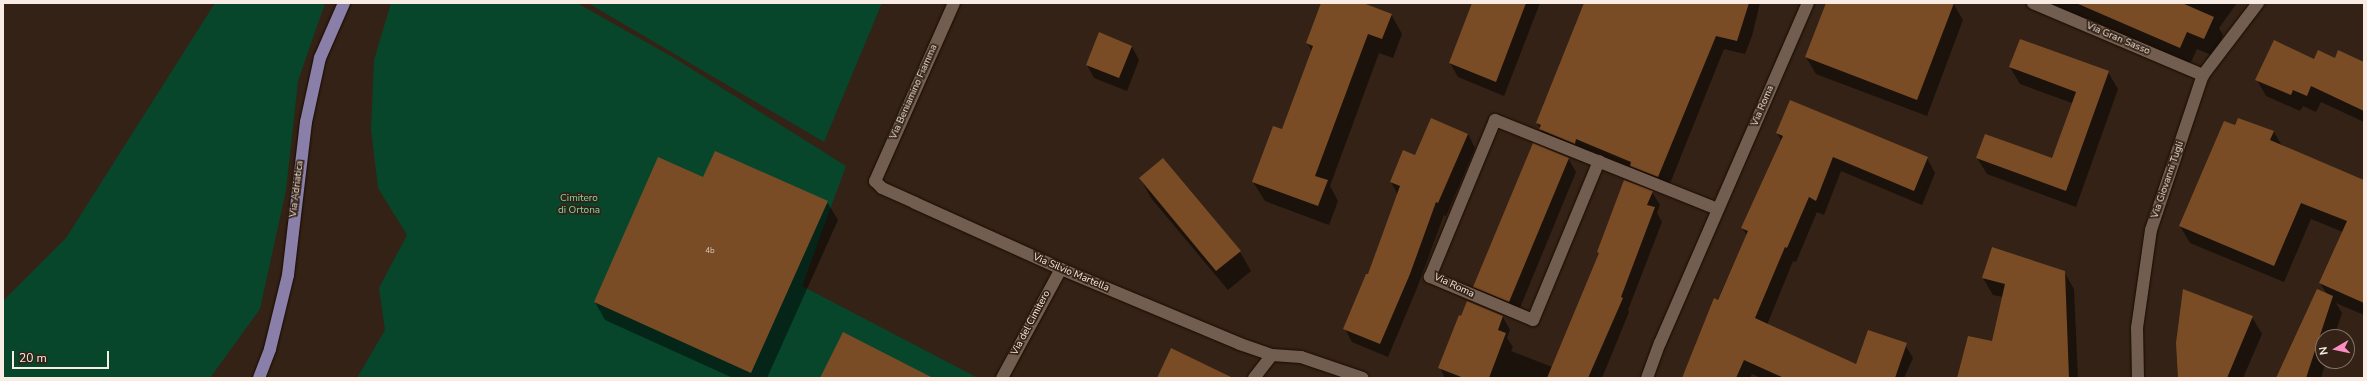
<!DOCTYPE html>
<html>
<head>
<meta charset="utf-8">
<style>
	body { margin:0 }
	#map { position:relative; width:2367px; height:381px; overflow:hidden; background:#332215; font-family:"Nunito Sans",sans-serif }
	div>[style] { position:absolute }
	.green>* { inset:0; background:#08462b }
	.shadow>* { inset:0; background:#0007 }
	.building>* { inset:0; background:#7a4c26 }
	.roads { filter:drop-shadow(0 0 1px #1a0b02) drop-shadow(0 0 1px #1a0b02) }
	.minor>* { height:12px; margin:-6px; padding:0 6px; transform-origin:6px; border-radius:6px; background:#725e50 }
	.major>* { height:12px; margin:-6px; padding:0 6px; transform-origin:6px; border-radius:6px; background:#897fa8 }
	span { translate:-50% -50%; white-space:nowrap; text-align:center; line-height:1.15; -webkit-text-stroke:3.5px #332215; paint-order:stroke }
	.number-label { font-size:8px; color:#d8c4b4 }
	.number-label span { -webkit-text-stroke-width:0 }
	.street-label { font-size:10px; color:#f8ece4 }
	.park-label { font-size:10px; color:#7fd8a7 }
	.frame { position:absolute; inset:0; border:4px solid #f8ece4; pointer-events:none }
	.north { position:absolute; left:2315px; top:329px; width:40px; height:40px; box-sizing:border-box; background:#332215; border:1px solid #827368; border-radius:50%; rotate:261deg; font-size:11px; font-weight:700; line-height:16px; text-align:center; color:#f8ece4 }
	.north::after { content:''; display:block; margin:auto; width:14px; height:18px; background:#fb8fc4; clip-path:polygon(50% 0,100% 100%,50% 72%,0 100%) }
	.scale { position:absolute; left:12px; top:351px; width:97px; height:18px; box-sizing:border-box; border:2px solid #f8ece4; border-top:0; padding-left:5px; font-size:12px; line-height:14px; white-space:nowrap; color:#f8ece4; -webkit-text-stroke:3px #332215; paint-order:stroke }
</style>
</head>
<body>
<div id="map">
	<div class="green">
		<div style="clip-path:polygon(215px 3px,325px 3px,298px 81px,286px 190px,260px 309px,210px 378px,3px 378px,3px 301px,66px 238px)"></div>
		<div style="clip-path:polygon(391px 3px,577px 3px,674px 58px,846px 166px,802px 286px,978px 378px,357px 378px,385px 330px,379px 288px,407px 235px,378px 188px,371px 129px,374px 60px)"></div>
		<div style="clip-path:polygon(588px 3px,882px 3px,824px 142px)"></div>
	</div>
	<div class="shadow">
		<div style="clip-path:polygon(1322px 3px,1361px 3px,1391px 14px,1402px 34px,1393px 58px,1379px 53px,1330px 186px,1338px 201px,1329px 225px,1265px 201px,1253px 182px,1282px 130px,1312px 51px,1307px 43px)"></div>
		<div style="clip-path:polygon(1473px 3px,1540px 3px,1504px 96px,1458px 77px,1450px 63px)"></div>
		<div style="clip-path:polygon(1585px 3px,1760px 3px,1752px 36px,1745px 54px,1724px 49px,1667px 191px,1548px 144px,1537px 123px)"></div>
		<div style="clip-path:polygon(1827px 3px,1953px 3px,1963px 20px,1927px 116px,1816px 74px,1806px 57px)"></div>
		<div style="clip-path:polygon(2049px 3px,2237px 3px,2219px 28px,2223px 35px,2214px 56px,2197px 49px,2190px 64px)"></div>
		<div style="clip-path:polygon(1132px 47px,1139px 60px,1127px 91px,1094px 78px,1087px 65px)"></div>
		<div style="clip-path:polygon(2335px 59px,2364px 63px,2364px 122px,2321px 102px,2316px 112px,2303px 106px,2300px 111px,2266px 96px,2257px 80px,2314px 60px)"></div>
		<div style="clip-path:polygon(2010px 67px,2108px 72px,2118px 89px,2076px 207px,1987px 174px,1977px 158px,2052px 159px,2072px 103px,2020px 84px)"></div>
		<div style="clip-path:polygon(2238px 119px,2274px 132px,2282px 146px,2364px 180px,2364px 315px,2336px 303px,2342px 313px,2334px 337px,2323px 337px,2323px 361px,2326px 361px,2321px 378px,2277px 378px,2327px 294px,2320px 283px,2343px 232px,2311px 219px,2284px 282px,2190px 243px,2180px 226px)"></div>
		<div style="clip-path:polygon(1777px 133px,1927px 158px,1935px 173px,1922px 205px,1841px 171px,1824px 215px,1817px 212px,1796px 262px,1793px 261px,1767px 325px,1856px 366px,1904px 343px,1913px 358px,1904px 378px,1761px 378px,1752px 374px,1750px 378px,1682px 378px,1747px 235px,1742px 228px,1782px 142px)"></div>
		<div style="clip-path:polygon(1468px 134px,1475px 148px,1446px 216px,1444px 215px,1417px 288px,1388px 357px,1352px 342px,1345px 329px,1369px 276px,1398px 195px,1391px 182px,1415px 157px)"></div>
		<div style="clip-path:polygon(1568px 158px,1576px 172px,1517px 315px,1482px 300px,1474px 287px)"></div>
		<div style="clip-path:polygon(1140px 178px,1240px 252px,1251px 271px,1228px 290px,1151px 198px)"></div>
		<div style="clip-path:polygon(1652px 192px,1660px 205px,1657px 213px,1662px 222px,1628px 310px,1629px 312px,1602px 378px,1445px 378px,1440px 368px,1503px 317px,1510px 330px,1507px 338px,1513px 347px,1511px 351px,1552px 367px,1600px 254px,1598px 252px)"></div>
		<div style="clip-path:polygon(827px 202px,838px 220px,767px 378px,733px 378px,605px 320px,595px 302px)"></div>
		<div style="clip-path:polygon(2064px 272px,2074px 289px,2078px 378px,1958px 378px,1993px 343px,2003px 297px,1993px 295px,1983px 278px)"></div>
		<div style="clip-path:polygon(2252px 317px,2262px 334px,2243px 378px,2180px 378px)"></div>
	</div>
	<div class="building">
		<div style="clip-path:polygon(1321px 3px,1363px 3px,1392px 14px,1382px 39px,1368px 34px,1315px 176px,1328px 180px,1318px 206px,1252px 182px,1273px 126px,1282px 129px,1313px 46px,1306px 43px)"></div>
		<div style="clip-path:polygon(1472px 3px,1526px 3px,1496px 82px,1449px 63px)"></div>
		<div style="clip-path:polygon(1584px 3px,1749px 3px,1737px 41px,1716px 36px,1658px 177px,1630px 166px,1631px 162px,1576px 139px,1575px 144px,1539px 129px,1541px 125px,1536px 123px)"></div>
		<div style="clip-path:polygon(1826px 3px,1954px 3px,1917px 100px,1805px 57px)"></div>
		<div style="clip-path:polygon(2076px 3px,2182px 3px,2214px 17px,2204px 39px,2187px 32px,2180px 48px)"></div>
		<div style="clip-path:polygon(1099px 32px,1132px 46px,1119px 78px,1086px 65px)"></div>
		<div style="clip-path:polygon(2020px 39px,2109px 71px,2066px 191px,1976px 158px,1985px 134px,2052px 158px,2076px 92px,2009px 67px)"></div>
		<div style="clip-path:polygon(2274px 40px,2314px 59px,2318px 50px,2335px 58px,2338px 50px,2364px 62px,2364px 111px,2311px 86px,2307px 96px,2293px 90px,2291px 95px,2255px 80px)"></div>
		<div style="clip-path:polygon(1790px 100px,1928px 157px,1914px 191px,1833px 157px,1816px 201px,1809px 197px,1787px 248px,1785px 247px,1755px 318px,1856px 364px,1868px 330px,1907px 343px,1895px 378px,1784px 378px,1744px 360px,1736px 378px,1682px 378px,1714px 298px,1718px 300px,1748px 231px,1741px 228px,1783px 136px,1776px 133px)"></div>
		<div style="clip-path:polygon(1431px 118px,1468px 134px,1438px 203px,1436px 202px,1410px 274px,1380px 344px,1343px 329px,1366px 274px,1368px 274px,1400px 186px,1390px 182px,1403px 150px,1415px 155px)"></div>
		<div style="clip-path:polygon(2238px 118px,2274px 131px,2270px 140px,2364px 180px,2364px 303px,2319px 283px,2347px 221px,2301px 203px,2274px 266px,2179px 226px,2224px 121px,2235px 125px)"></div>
		<div style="clip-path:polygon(1533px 143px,1569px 158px,1509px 302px,1473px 287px)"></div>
		<div style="clip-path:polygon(715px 151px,828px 201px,751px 373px,594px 302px,658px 157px,703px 177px)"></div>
		<div style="clip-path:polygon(1163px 158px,1241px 251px,1216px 271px,1139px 178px)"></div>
		<div style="clip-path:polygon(1624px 180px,1653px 191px,1647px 205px,1655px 207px,1621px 297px,1623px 298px,1588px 378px,1547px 378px,1599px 253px,1597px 252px)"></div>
		<div style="clip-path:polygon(1992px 247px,2065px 271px,2069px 378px,1957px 378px,1968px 336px,1992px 341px,2005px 284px,1982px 278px)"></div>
		<div style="clip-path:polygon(2183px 289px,2253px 316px,2227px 378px,2178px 378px,2176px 343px)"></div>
		<div style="clip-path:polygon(2317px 289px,2333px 296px,2306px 378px,2276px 378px)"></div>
		<div style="clip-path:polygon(1467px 301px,1503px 316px,1498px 330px,1506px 333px,1489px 378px,1464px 378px,1438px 368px,1459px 315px,1461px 316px)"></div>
		<div style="clip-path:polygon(843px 332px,933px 378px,820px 378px)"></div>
		<div style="clip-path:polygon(1171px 348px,1233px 378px,1157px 378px)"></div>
	</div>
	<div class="roads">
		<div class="minor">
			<div style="left:954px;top:3px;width:195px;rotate:113.9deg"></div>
			<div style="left:875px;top:181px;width:10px;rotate:45deg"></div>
			<div style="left:882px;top:188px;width:36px;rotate:24deg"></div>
			<div style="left:915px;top:203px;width:160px;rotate:24.3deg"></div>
			<div style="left:1061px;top:269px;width:194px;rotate:22.7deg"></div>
			<div style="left:1240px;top:344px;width:34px;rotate:19deg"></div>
			<div style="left:1272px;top:355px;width:29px;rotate:4deg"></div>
			<div style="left:1301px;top:357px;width:65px;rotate:18.7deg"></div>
			<div style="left:2033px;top:3px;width:185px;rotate:23deg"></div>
			<div style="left:1599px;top:161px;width:172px;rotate:112.5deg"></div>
			<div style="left:1533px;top:320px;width:112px;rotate:-157.3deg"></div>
			<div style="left:1430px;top:277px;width:170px;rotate:-67.5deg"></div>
			<div style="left:1495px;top:120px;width:240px;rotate:21.8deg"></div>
			<div style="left:1002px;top:378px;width:124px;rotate:-61.6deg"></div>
			<div style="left:1254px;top:378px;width:29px;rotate:-52deg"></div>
			<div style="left:1647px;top:378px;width:37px;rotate:-70deg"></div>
			<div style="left:1660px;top:343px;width:371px;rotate:-66.5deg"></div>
			<div style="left:2138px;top:378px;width:50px;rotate:-91.1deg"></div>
			<div style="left:2137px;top:328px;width:99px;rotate:-81.9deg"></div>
			<div style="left:2151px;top:230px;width:163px;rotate:-71.5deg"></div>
			<div style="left:2203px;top:75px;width:91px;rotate:-52.6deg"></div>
		</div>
		<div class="major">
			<div style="left:259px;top:378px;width:31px;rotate:-69deg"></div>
			<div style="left:270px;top:349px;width:76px;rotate:-76.3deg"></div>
			<div style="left:288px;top:275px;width:154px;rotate:-83.3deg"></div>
			<div style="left:306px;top:122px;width:66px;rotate:-77.7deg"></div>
			<div style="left:320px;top:58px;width:60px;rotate:-66.4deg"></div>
		</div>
	</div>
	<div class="number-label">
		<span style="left:710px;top:251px">4b</span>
	</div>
	<div class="street-label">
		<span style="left:2118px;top:39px;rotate:23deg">Via Gran Sasso</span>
		<span style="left:914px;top:92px;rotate:-66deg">Via Beniamino Fiamma</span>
		<span style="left:1763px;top:106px;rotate:-67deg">Via Roma</span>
		<span style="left:2168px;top:180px;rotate:-71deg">Via Giovanni Tugli</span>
		<span style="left:297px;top:189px;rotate:-83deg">Via Adriatica</span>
		<span style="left:1071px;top:273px;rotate:23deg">Via Silvio Martella</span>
		<span style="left:1454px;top:286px;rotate:25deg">Via Roma</span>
		<span style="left:1031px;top:323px;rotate:-62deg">Via del Cimitero</span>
	</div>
	<div class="park-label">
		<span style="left:579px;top:204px">Cimitero<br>di Ortona</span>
	</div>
	<div class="frame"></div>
	<div class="north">N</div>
	<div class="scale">20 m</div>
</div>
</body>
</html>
